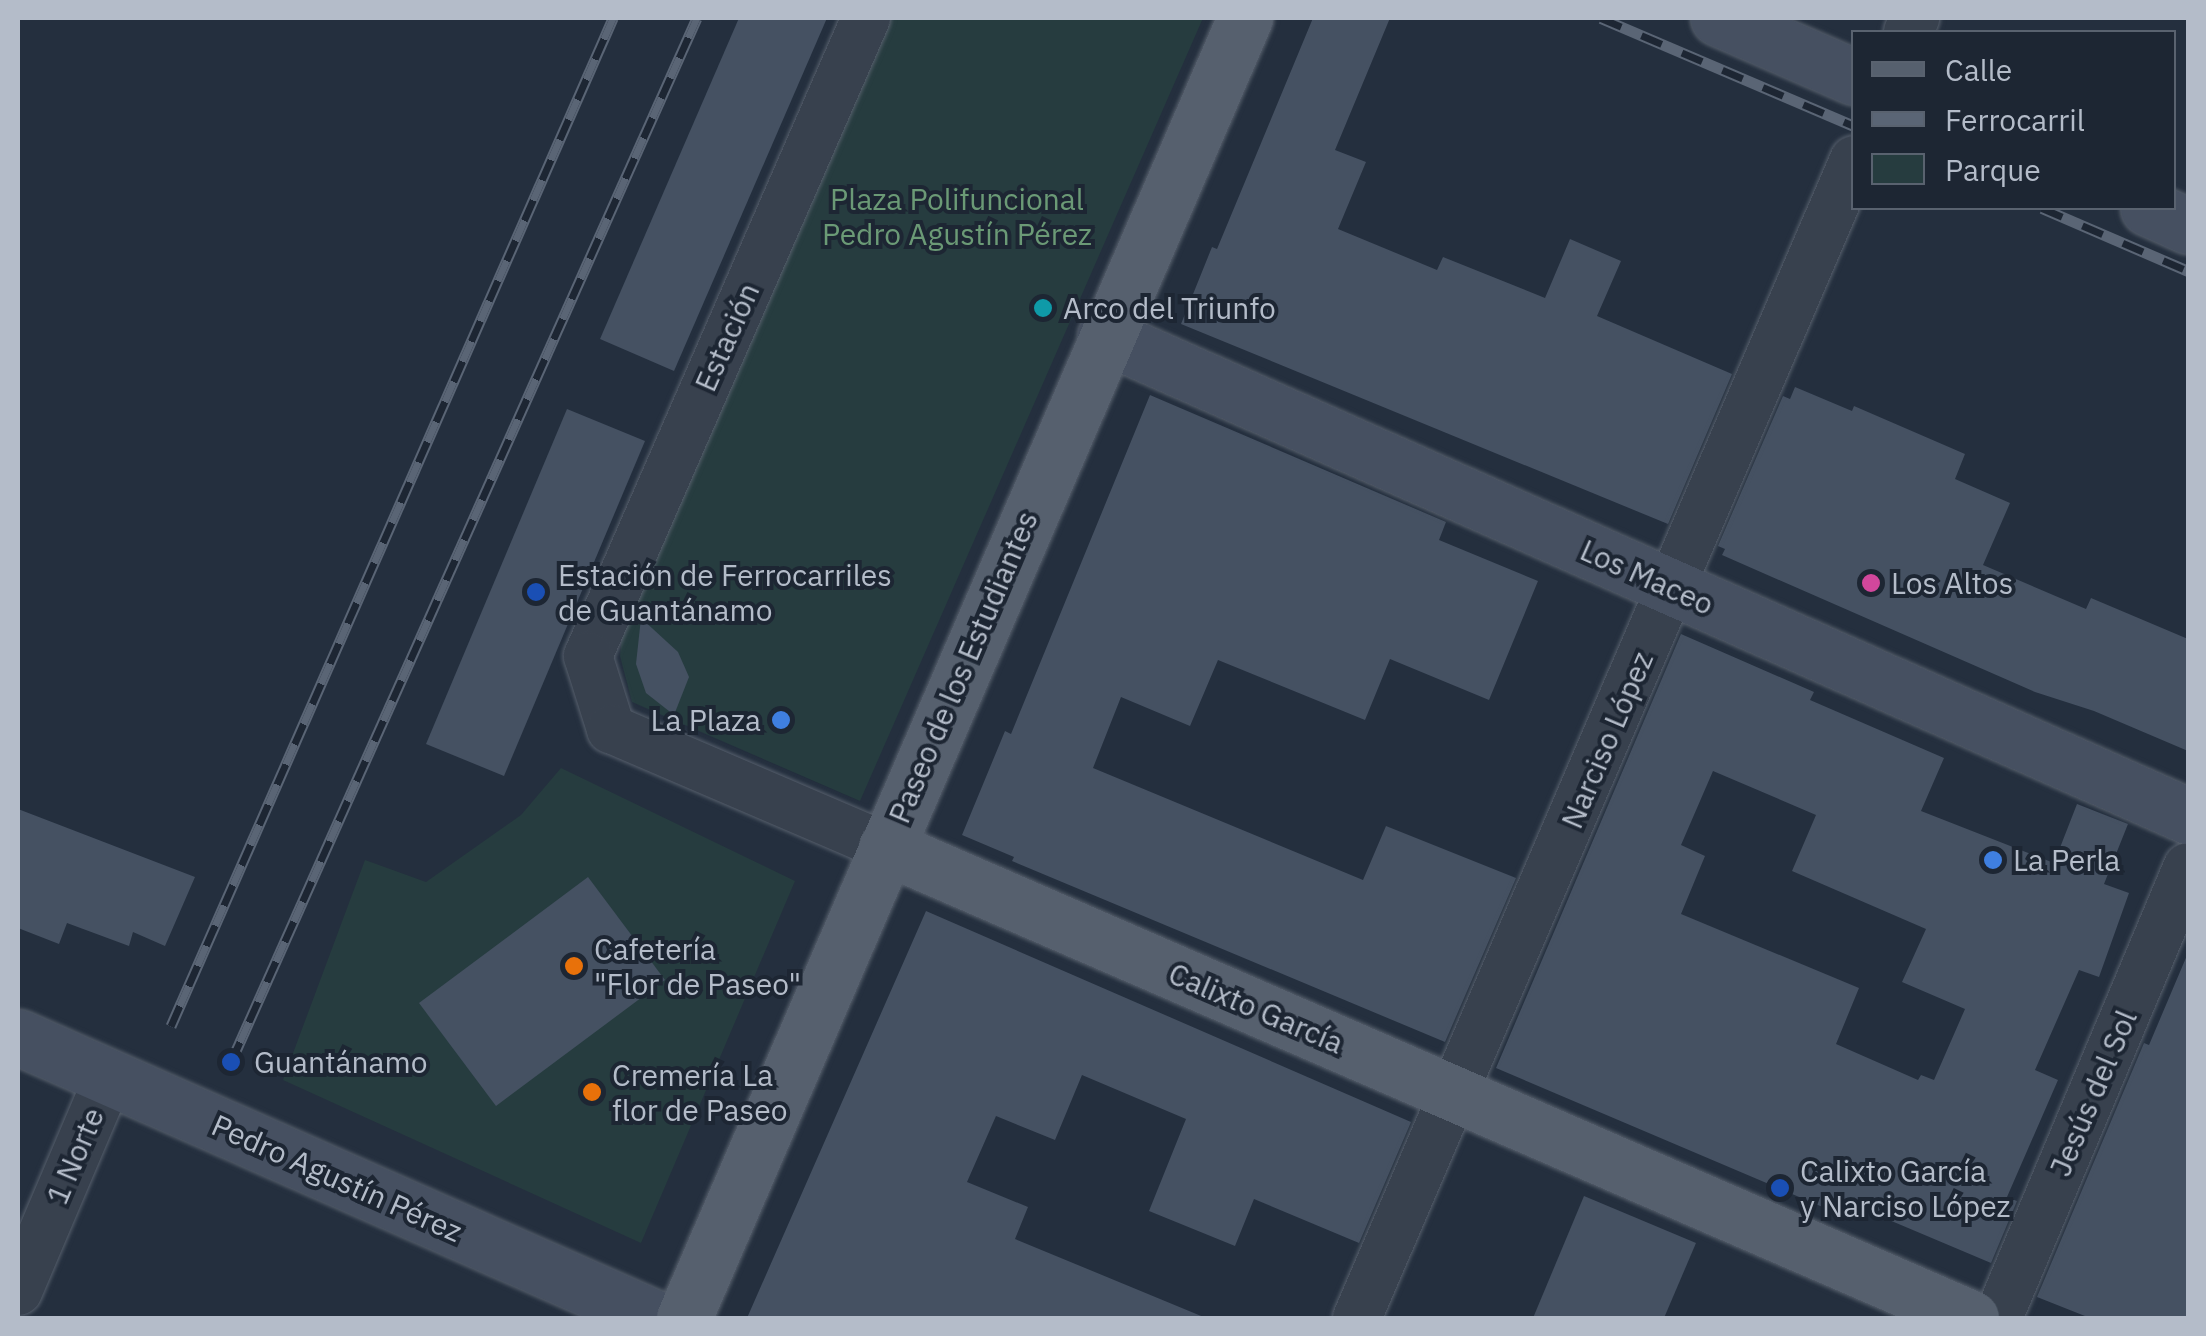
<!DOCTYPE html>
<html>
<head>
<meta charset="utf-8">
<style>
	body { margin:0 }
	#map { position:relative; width:2206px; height:1336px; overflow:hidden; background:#242f3e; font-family:"IBM Plex Sans",sans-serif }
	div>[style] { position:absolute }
	.green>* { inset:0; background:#263c3f }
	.building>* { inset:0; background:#455162 }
	.roads { filter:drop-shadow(0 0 2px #565f6c) drop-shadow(0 0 2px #565f6c) }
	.street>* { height:48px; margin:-24px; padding:0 24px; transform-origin:24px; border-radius:24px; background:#38414e }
	.secondary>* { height:55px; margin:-27.5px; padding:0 27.5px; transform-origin:27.5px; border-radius:27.5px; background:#465061 }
	.primary>* { height:55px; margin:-27.5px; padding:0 27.5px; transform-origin:27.5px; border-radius:27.5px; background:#56606e }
	.rail>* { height:11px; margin-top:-5.5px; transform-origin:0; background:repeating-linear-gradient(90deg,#1d2633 0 22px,#5a6575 0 44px); box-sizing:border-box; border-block:2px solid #5a6575 }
	.dots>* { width:28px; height:28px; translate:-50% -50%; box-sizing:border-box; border:5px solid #1d2633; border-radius:50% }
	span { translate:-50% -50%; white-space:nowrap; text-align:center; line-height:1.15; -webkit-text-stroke:8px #1d2633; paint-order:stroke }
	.park-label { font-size:30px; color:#6b9a76 }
	.poi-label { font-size:30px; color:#b4bcc9 }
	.left { translate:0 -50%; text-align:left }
	.right { translate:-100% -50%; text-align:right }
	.street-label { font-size:30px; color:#b4bcc9 }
	.frame { position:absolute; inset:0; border:20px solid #b4bcc9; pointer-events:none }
	.legend { position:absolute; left:1851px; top:30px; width:325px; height:180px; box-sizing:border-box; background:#1d2633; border:2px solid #59626f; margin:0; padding:12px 18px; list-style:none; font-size:30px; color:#b4bcc9 }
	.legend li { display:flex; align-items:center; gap:20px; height:50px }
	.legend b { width:50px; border:2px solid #59626f }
</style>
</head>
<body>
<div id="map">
	<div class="green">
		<div style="clip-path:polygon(886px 18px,1203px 18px,860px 801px,632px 702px,620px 656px,624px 616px)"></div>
		<div style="clip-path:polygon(561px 768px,795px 881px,641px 1243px,283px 1080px,365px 860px,426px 882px,521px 815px)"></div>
	</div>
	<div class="building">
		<div style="clip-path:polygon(739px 18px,827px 18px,674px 371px,600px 339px)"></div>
		<div style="clip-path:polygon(1313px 18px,1390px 18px,1335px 150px,1366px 162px,1338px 229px,1437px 270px,1443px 257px,1545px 298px,1570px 239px,1621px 261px,1597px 316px,1732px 374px,1668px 524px,1181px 324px,1212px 247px,1217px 249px)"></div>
		<div style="clip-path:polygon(1795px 387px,1852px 411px,1854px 406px,1965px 454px,1955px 479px,2010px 503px,1983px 565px,2086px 609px,2091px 598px,2188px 639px,2188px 751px,2094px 711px,2035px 692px,1722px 555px,1725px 549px,1718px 546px,1783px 396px,1790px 399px)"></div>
		<div style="clip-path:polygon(1150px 395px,1446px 522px,1439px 540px,1538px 581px,1489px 700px,1390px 659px,1365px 720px,1218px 660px,1190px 726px,1121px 697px,1093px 768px,1363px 880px,1386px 826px,1516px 878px,1445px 1042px,1012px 861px,1014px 857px,962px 835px,1005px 731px,1011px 734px)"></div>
		<div style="clip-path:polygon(567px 409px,645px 441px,504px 776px,426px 744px)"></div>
		<div style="clip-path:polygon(641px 618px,678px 652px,689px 677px,674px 715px,646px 693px,636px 664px)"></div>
		<div style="clip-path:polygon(evenodd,1681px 634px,1814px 692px,1810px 700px,1944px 758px,1921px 811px,2054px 863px,2077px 804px,2128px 824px,2104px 884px,2129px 893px,2099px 977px,2079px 970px,2035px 1070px,2058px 1080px,2007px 1197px,2017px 1201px,1991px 1263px,1837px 1198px,1832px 1211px,1496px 1068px,1681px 634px,1713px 771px,1816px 815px,1792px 871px,1926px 929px,1902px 982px,1965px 1009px,1934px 1080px,1921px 1075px,1918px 1080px,1836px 1044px,1859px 988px,1681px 914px,1705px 856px,1681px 845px,1713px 771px)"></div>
		<div style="clip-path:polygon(18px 809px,195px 877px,165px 946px,133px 932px,129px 946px,67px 923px,59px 944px,18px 928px)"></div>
		<div style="clip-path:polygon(588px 877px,665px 980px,496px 1106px,419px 1003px)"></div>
		<div style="clip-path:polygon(926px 911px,1411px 1122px,1359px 1243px,1254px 1199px,1235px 1246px,1149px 1211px,1186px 1119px,1082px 1075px,1055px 1140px,996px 1116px,967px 1182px,1028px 1207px,1015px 1239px,1206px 1318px,747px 1318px)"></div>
		<div style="clip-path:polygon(2188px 953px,2188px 1318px,2090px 1318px,2037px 1297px,2144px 1043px,2149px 1045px)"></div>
		<div style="clip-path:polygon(1584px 1196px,1696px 1243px,1664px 1318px,1533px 1318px)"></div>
	</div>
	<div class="roads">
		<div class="street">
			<div style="left:866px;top:18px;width:696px;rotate:113.54deg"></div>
			<div style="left:588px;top:656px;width:77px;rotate:72.5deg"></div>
			<div style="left:611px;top:729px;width:299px;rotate:23.2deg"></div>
			<div style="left:1908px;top:32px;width:16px;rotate:-63deg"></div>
			<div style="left:18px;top:1291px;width:233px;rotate:-67deg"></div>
			<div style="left:1357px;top:1318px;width:1260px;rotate:-66.77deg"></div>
			<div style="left:1998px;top:1318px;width:489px;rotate:-67.2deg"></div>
		</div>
		<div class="secondary">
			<div style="left:1718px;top:18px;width:148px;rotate:23.5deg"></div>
			<div style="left:2148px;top:208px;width:44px;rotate:24.2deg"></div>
			<div style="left:1105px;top:336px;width:1185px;rotate:23.9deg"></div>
			<div style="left:18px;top:1037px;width:696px;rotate:23.8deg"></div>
		</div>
		<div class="primary">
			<div style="left:886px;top:847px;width:1183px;rotate:23.47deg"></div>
			<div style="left:684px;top:1318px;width:1416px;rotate:-66.66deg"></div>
		</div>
	</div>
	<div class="rail">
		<div style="left:1601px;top:18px;width:275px;rotate:23.1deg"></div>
		<div style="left:2042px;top:208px;width:159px;rotate:23.3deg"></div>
		<div style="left:171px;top:1026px;width:1101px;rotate:-66.32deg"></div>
		<div style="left:231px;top:1062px;width:1143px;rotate:-65.95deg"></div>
	</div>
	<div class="dots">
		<div style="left:1043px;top:308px;background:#0f9aa8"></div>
		<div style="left:1871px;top:583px;background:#d1479c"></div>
		<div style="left:536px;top:592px;background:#1a4fb4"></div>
		<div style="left:781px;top:720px;background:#3f7fe0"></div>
		<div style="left:1993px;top:860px;background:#3f7fe0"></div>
		<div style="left:574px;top:966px;background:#e8710a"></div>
		<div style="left:231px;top:1062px;background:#1a4fb4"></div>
		<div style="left:592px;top:1092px;background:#e8710a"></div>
		<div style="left:1780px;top:1188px;background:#1a4fb4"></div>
	</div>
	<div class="park-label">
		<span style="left:957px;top:216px">Plaza Polifuncional<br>Pedro Agustín Pérez</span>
	</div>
	<div class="poi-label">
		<span class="left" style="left:1063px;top:308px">Arco del Triunfo</span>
		<span class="left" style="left:558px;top:592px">Estación de Ferrocarriles<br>de Guantánamo</span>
		<span class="left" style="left:1891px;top:583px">Los Altos</span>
		<span class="right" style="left:761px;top:720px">La Plaza</span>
		<span class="left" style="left:2013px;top:860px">La Perla</span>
		<span class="left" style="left:594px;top:966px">Cafetería<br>"Flor de Paseo"</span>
		<span class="left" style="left:254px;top:1062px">Guantánamo</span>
		<span class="left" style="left:612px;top:1092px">Cremería La<br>flor de Paseo</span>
		<span class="left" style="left:1800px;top:1188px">Calixto García<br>y Narciso López</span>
	</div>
	<div class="street-label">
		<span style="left:727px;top:337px;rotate:-66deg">Estación</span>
		<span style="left:1647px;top:577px;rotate:24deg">Los Maceo</span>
		<span style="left:963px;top:667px;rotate:-67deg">Paseo de los Estudiantes</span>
		<span style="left:1607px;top:740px;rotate:-67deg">Narciso López</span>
		<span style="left:1256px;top:1008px;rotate:23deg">Calixto García</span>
		<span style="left:2093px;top:1093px;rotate:-67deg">Jesús del Sol</span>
		<span style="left:75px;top:1156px;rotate:-67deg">1 Norte</span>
		<span style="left:337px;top:1178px;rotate:24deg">Pedro Agustín Pérez</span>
	</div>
	<div class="frame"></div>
	<ul class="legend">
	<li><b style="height:12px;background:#56606e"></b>Calle</li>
	<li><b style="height:12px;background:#5a6575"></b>Ferrocarril</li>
	<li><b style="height:28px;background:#263c3f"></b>Parque</li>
	</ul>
</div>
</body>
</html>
